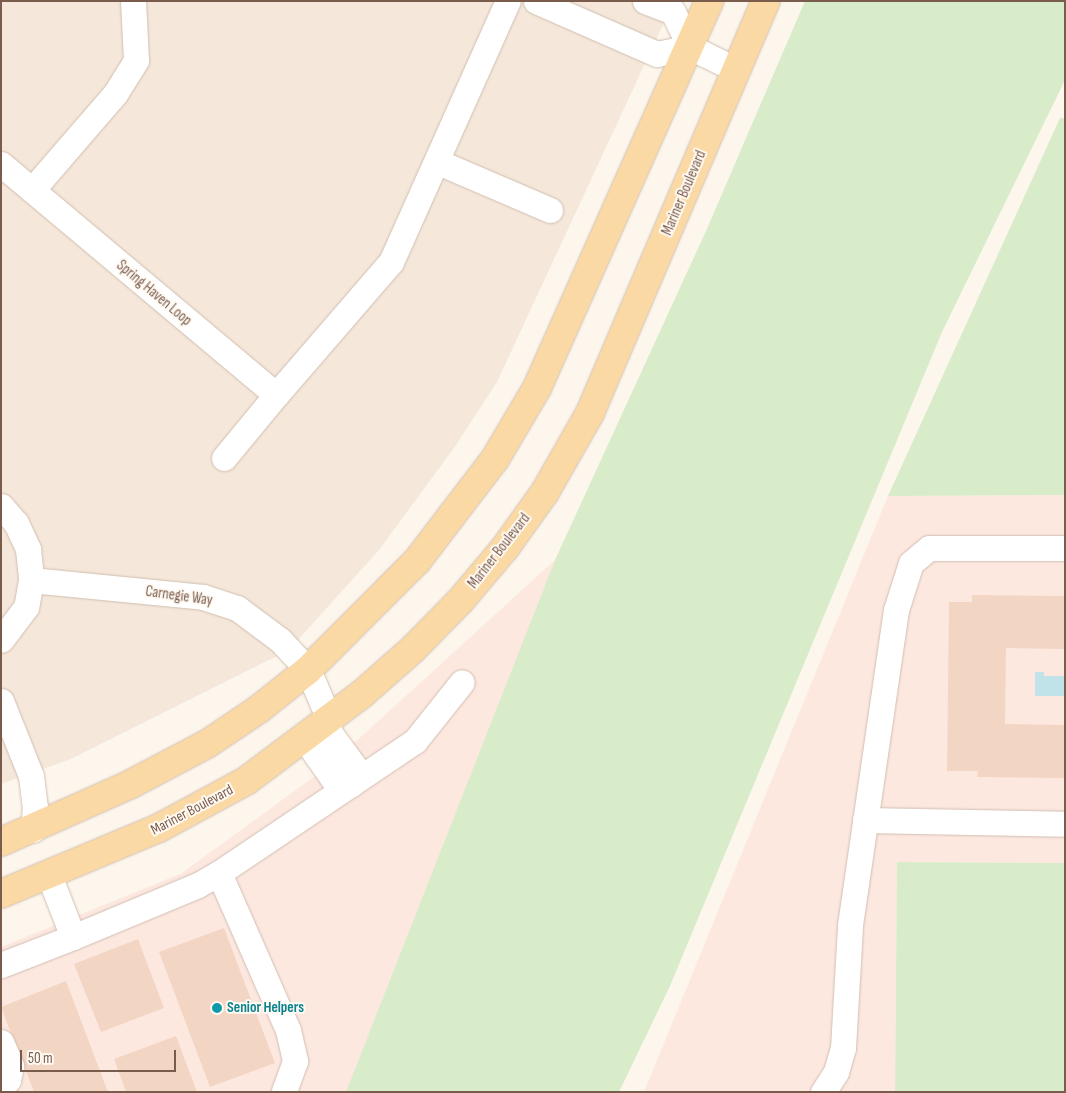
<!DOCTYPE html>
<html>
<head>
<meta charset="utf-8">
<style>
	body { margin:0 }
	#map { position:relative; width:1066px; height:1093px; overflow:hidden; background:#fdf6ec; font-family:"Sofia Sans Condensed",sans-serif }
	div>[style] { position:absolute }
	.residential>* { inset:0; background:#f5e8da }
	.commercial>* { inset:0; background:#fde8e0 }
	.green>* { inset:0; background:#d8ecc9 }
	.water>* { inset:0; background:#bfe3e8 }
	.building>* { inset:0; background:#f3d5c3 }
	.roads { filter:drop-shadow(0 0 1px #d1beb0) drop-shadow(0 0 1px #d1beb0) }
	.minor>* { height:25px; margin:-12.5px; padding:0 12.5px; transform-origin:12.5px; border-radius:12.5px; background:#fff }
	.major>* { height:28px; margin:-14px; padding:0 14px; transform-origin:14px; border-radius:14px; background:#fbd9a5 }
	.dots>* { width:14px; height:14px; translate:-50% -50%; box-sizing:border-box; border:2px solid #fffaf3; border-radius:50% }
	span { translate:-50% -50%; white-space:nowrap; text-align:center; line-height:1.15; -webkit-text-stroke:4px #fffaf3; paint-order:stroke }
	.street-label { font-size:15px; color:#7a5c4d }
	.culture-label { font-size:15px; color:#0d838f; font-weight:700 }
	.left { translate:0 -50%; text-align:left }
	.frame { position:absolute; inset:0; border:2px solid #7a5c4d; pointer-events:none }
	.scale { position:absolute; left:20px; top:1050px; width:156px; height:22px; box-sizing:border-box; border:2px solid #7a5c4d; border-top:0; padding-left:6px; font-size:15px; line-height:18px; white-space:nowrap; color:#7a5c4d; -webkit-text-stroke:4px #fffaf3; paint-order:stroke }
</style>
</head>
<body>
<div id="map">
	<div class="residential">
		<div style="clip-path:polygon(1px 1px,674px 1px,497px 382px,454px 448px,379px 550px,289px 650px,71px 759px,1px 784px)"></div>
	</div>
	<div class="commercial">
		<div style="clip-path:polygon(1065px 495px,1065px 863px,897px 862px,895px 1092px,644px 1092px,888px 496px)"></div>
		<div style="clip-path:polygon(555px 560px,349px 1092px,1px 1092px,1px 947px,182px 873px,330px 765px)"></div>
	</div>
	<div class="green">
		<div style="clip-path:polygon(805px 1px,1065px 1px,1065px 80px,942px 332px,670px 986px,619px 1092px,346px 1092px,555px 560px,706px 231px)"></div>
		<div style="clip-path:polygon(1060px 118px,1065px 118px,1065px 495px,888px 496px)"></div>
		<div style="clip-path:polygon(897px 862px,1065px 863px,1065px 1092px,895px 1092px)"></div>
	</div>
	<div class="water">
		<div style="clip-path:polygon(1035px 672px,1044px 672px,1044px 676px,1065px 676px,1065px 696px,1035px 696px)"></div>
	</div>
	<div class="building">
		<div style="clip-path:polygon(972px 595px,1065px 596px,1065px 649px,1006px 648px,1005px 724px,1065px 725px,1065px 778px,977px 777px,978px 771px,947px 771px,949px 602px,972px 602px)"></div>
		<div style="clip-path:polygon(224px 928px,275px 1063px,210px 1087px,159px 952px)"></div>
		<div style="clip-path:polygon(138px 939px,164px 1008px,101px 1032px,74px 964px)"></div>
		<div style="clip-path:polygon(66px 981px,108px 1092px,34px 1092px,1px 1007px)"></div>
		<div style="clip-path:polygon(176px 1036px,197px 1092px,126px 1092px,114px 1059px)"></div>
	</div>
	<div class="roads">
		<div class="minor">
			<div style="left:536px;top:1px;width:132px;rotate:23.7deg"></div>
			<div style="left:657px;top:54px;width:34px;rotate:-12deg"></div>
			<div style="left:645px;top:1px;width:30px;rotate:21deg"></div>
			<div style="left:673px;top:12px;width:39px;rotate:64deg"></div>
			<div style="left:690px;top:47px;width:52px;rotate:26.1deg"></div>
			<div style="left:438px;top:162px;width:122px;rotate:23.2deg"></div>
			<div style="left:1px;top:164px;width:359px;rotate:40deg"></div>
			<div style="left:276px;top:395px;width:176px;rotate:-49.2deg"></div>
			<div style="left:391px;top:262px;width:286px;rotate:-65.9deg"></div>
			<div style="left:32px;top:190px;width:127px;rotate:-49.2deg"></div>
			<div style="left:115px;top:94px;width:40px;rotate:-58deg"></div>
			<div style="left:136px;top:60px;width:59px;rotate:-92.9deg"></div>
			<div style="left:224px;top:458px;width:82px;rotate:-50.5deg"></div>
			<div style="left:1px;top:506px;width:23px;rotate:49deg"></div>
			<div style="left:16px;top:523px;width:29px;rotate:65deg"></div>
			<div style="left:28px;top:549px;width:31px;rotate:84deg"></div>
			<div style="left:31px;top:580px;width:27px;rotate:100deg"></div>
			<div style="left:26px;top:607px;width:41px;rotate:127.1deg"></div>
			<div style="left:31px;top:580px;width:173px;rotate:5.6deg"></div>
			<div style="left:203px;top:597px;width:36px;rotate:18deg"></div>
			<div style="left:237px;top:608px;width:54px;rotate:36.7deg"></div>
			<div style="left:280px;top:640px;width:41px;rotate:47deg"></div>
			<div style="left:308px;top:670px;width:56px;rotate:66.7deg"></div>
			<div style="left:1px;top:701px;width:81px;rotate:68.2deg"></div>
			<div style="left:31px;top:776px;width:31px;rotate:83deg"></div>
			<div style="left:35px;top:807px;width:23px;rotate:95deg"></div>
			<div style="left:305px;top:739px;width:49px;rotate:55deg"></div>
			<div style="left:333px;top:779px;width:19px;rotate:16deg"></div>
			<div style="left:351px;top:784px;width:18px;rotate:-81deg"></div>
			<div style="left:354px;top:766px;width:51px;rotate:-126.2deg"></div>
			<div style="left:865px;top:820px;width:200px;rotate:1.1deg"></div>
			<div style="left:219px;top:873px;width:171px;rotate:66.3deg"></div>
			<div style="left:288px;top:1030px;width:32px;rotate:77deg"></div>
			<div style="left:295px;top:1061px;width:33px;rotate:110deg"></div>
			<div style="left:73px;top:937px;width:135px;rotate:-22.6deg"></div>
			<div style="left:198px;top:885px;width:24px;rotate:-30deg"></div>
			<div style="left:219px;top:873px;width:236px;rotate:-34deg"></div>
			<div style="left:415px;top:741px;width:75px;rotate:-51.5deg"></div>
			<div style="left:1px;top:965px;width:77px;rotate:-21.3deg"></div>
			<div style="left:73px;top:937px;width:66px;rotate:-111.2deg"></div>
			<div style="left:1px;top:1042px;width:26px;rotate:67deg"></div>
			<div style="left:11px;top:1066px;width:14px;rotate:102deg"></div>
			<div style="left:8px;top:1080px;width:8px;rotate:-150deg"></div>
			<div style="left:823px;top:1092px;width:24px;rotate:-57deg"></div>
			<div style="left:836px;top:1072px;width:25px;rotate:-74deg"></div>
			<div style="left:843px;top:1048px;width:123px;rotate:-86.7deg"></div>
			<div style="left:850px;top:925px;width:318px;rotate:-81.7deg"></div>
			<div style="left:896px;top:610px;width:49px;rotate:-72.3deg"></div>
			<div style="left:911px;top:563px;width:23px;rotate:-40deg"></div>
			<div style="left:929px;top:548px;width:136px"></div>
		</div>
		<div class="major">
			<div style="left:1px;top:842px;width:142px;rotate:-24deg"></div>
			<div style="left:131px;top:784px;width:86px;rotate:-27.8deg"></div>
			<div style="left:207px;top:744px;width:63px;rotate:-33.9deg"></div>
			<div style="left:259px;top:709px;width:63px;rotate:-38.5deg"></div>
			<div style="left:308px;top:670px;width:154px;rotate:-45deg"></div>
			<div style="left:417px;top:561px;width:128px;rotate:-52.6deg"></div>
			<div style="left:495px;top:459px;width:82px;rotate:-59.4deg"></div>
			<div style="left:537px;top:388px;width:424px;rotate:-66deg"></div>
			<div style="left:1px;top:894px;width:171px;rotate:-22.7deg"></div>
			<div style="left:159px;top:828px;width:99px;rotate:-28.4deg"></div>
			<div style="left:246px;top:781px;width:145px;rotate:-36.9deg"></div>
			<div style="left:362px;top:694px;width:68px;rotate:-41.4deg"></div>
			<div style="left:413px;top:649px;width:69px;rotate:-45.6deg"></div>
			<div style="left:461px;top:600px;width:68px;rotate:-49.8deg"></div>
			<div style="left:505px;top:548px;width:69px;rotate:-54.5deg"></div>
			<div style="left:545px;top:492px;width:91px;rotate:-60.3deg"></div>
			<div style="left:590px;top:413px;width:448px;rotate:-66.9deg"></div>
		</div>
	</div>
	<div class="dots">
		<div style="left:217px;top:1008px;background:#0f9aa8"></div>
	</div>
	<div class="street-label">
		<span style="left:684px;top:193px;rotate:-67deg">Mariner Boulevard</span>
		<span style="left:154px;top:293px;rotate:40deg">Spring Haven Loop</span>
		<span style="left:499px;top:551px;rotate:-52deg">Mariner Boulevard</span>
		<span style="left:179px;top:596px;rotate:8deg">Carnegie Way</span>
		<span style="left:192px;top:810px;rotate:-28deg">Mariner Boulevard</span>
	</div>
	<div class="culture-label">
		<span class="left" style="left:227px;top:1008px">Senior Helpers</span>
	</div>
	<div class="frame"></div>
	<div class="scale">50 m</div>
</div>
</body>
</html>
